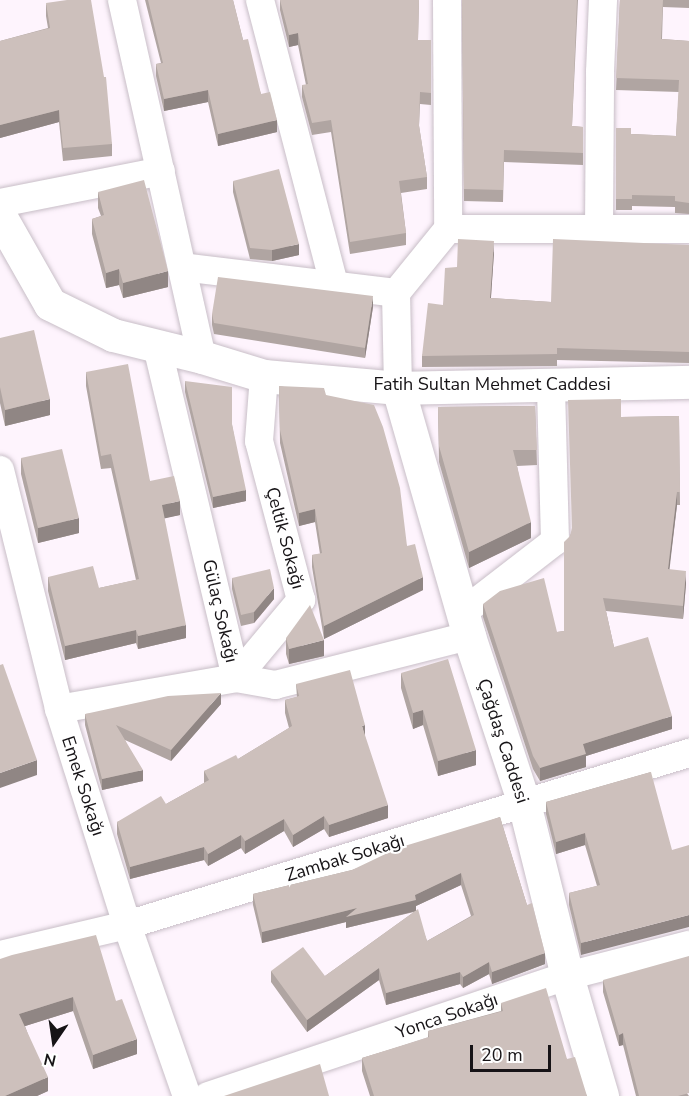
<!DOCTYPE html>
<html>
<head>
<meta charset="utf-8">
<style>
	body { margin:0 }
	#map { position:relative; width:689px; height:1096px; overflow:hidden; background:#fef4fd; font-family:"Nunito Sans",sans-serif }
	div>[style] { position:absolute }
	.roads { filter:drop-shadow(0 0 2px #c8bec7) drop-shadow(0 0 2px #c8bec7) }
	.street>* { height:28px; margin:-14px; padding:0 14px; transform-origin:14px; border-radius:14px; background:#fff }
	.secondary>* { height:33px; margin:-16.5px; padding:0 16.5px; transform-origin:16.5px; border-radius:16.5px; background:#fff }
	.wall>* { inset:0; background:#b0a5a2 }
	.shaded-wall>* { inset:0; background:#908684 }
	.building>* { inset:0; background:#cdc0bc }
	span { translate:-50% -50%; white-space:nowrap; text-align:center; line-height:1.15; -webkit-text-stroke:4.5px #fff; paint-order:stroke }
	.street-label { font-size:18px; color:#161316 }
	.north { position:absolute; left:24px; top:1012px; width:60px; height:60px; -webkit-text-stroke:4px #fff; paint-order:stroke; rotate:193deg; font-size:16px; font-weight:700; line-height:24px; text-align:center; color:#161316 }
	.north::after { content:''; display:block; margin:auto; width:21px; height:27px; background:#161316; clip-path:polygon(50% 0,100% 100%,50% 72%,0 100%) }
	.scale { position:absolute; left:470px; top:1045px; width:81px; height:27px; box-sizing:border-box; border:3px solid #161316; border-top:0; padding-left:8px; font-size:18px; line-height:21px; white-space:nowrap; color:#161316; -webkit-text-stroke:4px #fff; paint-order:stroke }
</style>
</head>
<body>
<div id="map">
	<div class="roads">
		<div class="street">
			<div style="left:122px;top:0;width:366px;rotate:77.4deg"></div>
			<div style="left:260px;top:0;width:294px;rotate:75.4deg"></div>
			<div style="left:447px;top:0;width:229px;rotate:89.7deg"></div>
			<div style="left:0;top:203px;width:164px;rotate:-11.2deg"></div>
			<div style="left:448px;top:229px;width:241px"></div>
			<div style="left:599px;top:229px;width:157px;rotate:-89.6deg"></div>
			<div style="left:600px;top:72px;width:72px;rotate:-87.6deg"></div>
			<div style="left:182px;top:267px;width:216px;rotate:6.9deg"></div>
			<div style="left:157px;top:346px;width:341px;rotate:76.6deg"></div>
			<div style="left:236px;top:678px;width:40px;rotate:10deg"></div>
			<div style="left:275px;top:685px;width:200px;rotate:-14.2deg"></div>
			<div style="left:398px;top:388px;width:95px;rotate:-91.2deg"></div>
			<div style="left:396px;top:293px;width:82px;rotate:-50.9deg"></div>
			<div style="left:0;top:470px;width:246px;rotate:76.1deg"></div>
			<div style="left:59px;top:709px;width:226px;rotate:72.5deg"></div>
			<div style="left:127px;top:925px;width:181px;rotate:70.7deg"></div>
			<div style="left:462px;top:613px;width:118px;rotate:-37.7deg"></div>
			<div style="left:555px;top:541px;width:156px;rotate:-91.5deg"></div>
			<div style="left:59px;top:709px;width:180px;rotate:-9.9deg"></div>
			<div style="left:236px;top:678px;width:102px;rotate:-50.2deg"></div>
			<div style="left:301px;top:600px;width:164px;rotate:-104.8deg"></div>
			<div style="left:259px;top:441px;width:65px;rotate:-85.6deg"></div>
			<div style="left:0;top:955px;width:130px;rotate:-13.3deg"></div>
			<div style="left:127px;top:925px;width:588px;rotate:-17.02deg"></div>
			<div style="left:208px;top:1096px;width:379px;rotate:-18.5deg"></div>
			<div style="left:567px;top:976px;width:126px;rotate:-14.3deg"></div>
		</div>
		<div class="secondary">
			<div style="left:0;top:216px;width:101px;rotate:60.4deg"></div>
			<div style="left:50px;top:304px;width:70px;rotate:26.2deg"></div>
			<div style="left:113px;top:335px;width:92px;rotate:13.9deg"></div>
			<div style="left:202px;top:357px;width:65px;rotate:17deg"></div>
			<div style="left:264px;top:376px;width:135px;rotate:5.1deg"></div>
			<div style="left:398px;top:388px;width:291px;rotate:-1.2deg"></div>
			<div style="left:398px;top:388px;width:258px;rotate:74deg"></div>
			<div style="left:469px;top:636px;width:176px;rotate:71.8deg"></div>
			<div style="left:524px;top:803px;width:178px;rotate:76deg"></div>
			<div style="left:567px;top:976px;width:125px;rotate:73.7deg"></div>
		</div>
	</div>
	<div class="wall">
		<div style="clip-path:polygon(145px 0,233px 0,243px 40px,261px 94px,277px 132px,218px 146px,208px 102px,164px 111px,156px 76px,156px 64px,161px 63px)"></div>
		<div style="clip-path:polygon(280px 0,419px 0,418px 40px,431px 40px,431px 105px,420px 104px,419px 126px,427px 177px,427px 189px,401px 193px,406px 233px,406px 245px,350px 254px,331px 132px,312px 135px,302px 97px,302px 85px,306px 85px,298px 45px,289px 47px,280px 10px)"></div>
		<div style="clip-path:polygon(462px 0,578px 0,572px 126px,583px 127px,583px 165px,504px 162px,503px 202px,464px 201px)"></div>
		<div style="clip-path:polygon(620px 0,689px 0,689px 8px,663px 7px,662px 39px,689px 41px,689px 214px,675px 213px,675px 207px,632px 206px,632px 210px,616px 210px,616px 128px,631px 134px,676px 136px,679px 92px,616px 90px)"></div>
		<div style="clip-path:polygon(46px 3px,112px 144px,112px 156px,63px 161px,59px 122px,0 138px,0 41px,48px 28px,46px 16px)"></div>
		<div style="clip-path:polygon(233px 181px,299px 255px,272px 261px,250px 259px,233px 192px)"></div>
		<div style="clip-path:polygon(98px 192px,168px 287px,123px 298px,119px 285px,106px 288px,92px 234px,92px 219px,101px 216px,98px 208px)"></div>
		<div style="clip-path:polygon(689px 245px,689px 363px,557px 360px,557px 366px,422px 367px,422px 356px,443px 305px,457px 267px,494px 252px,491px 298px,551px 302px)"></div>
		<div style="clip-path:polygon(373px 307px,365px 358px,214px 334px,212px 325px,212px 314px)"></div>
		<div style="clip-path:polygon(0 338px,50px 415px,5px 426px,0 403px)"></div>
		<div style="clip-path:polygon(86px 372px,150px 481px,180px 515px,164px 518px,186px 638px,138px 649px,136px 643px,65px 660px,48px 591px,48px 577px,99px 588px,136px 580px,111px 468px,101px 469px,86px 386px)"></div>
		<div style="clip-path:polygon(185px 381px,232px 425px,246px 501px,213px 508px,185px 392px)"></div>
		<div style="clip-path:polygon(279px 386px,326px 395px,407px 546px,423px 590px,324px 639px,312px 567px,312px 555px,320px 554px,315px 522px,299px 526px,280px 443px)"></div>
		<div style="clip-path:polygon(535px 406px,537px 465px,517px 466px,531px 538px,469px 568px,439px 462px,438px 407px)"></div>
		<div style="clip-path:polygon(679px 416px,680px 505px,677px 505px,669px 569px,686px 584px,683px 619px,606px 611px,614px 647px,672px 729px,586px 756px,586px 767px,540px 781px,533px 769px,483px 617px,483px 604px,557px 632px,564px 631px,570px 536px,621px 417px)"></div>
		<div style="clip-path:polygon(21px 458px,79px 533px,38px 543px,21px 474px)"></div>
		<div style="clip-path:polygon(232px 578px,274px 599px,254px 623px,241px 626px,232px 589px)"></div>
		<div style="clip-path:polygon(286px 638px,324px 656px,289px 664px,286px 654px)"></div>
		<div style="clip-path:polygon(401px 673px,476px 765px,438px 776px,423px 725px,413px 729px,401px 688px)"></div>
		<div style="clip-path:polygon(296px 684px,365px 737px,388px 818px,329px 837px,324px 829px,293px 847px,284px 831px,245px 854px,241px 848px,208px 866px,204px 860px,130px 879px,117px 834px,117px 822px,166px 804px,204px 783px,204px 771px,238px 759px,289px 728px,285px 713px,285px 700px,297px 697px)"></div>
		<div style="clip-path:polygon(221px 704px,171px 761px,125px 740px,143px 781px,102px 790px,85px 725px,85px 714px)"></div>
		<div style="clip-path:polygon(651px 772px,581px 955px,569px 905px,569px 893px,597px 886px,585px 845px,556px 854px,546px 814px,546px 802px)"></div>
		<div style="clip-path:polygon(evenodd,500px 817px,545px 964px,492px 984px,489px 974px,463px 988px,460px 984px,386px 1005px,379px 980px,307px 1032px,271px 982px,271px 971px,325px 976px,414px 912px,346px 928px,346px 922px,262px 943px,253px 905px,253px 894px,352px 870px,500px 817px,461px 885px,471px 916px,427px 941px,416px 910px,416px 906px,461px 885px)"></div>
		<div style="clip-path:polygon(0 959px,116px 1001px,137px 1054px,93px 1069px,73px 1011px,25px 1026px,48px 1091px,37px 1096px,0 1096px)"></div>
		<div style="clip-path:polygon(603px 980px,689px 1096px,636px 1096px,623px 1045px,619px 1046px,603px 992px)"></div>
		<div style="clip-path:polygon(501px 1003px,567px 1059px,587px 1096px,370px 1096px,362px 1071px,362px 1058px,428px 1038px,428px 1031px,501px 1011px)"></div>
	</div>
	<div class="shaded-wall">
		<div style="clip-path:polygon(298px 33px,298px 45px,289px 47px,289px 35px)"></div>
		<div style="clip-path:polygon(208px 90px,208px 102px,164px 111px,164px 99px)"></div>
		<div style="clip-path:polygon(59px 110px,59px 122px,0 138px,0 125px)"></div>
		<div style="clip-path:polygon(277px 120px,277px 132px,218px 146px,218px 134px)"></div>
		<div style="clip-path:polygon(494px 241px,494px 252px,490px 310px,490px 298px)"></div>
		<div style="clip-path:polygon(299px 244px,299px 255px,272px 261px,272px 250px)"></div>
		<div style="clip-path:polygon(119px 269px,119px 285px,106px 288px,106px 273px)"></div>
		<div style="clip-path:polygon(168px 271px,168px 287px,123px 298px,123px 283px)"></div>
		<div style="clip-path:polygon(373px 296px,373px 307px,365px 358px,365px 348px)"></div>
		<div style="clip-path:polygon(50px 399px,50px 415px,5px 426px,5px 410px)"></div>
		<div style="clip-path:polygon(246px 490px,246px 501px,213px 508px,213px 497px)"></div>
		<div style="clip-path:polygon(677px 492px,677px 505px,668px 582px,668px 569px)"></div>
		<div style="clip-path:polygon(180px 501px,180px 515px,162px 519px,162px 505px)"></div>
		<div style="clip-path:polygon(315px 509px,315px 522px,299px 526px,299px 513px)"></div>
		<div style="clip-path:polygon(79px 518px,79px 533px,38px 543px,38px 528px)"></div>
		<div style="clip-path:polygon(531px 522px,531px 538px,469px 568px,469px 552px)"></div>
		<div style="clip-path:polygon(686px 571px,686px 584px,683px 619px,683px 606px)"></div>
		<div style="clip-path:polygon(423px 577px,423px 590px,324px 639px,324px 626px)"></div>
		<div style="clip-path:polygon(274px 588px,274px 599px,254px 623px,254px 612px)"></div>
		<div style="clip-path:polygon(186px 625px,186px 638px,138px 649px,138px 636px)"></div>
		<div style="clip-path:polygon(136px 630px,136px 643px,65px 660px,65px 646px)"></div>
		<div style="clip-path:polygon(324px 640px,324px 656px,289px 664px,289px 649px)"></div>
		<div style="clip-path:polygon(221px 693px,221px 704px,171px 761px,171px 750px)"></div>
		<div style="clip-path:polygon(423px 710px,423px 725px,413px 729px,413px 713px)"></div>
		<div style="clip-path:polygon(672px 716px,672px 729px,586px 756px,586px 767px,540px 781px,540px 768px,583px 744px)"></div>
		<div style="clip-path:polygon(365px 725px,365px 738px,362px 726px)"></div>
		<div style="clip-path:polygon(476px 750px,476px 765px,438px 776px,438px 761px)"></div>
		<div style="clip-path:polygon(37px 760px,37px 775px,0 788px,0 773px)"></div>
		<div style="clip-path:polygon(143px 770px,143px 781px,102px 790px,102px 779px)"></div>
		<div style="clip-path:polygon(388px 805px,388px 818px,329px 837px,329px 825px)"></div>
		<div style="clip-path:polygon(324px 816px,324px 829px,293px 847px,293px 835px)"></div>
		<div style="clip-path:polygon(284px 819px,284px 831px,245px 854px,245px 841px)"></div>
		<div style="clip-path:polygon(585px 833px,585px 845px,556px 854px,556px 842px)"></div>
		<div style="clip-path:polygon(241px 835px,241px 848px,208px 866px,208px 854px)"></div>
		<div style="clip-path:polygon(204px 847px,204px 860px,130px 879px,130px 867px)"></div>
		<div style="clip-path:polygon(461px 873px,461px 885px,416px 906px,416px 911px,346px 928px,346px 922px,262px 943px,262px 932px,357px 908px,415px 895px)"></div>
		<div style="clip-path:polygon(689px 915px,689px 927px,581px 955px,581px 943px)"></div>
		<div style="clip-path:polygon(545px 953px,545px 964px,492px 984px,492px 972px)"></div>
		<div style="clip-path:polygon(489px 962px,489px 974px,463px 988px,463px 977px)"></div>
		<div style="clip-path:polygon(379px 968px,379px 980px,307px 1032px,307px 1020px)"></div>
		<div style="clip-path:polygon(460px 972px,460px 984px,386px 1005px,386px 993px)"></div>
		<div style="clip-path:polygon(73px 997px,73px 1011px,19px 1028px,19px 1014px)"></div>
		<div style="clip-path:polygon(623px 1033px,623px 1045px,619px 1046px,619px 1035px)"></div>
		<div style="clip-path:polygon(137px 1039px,137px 1054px,93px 1069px,93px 1055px)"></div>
		<div style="clip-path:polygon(48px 1077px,48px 1091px,37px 1096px,5px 1096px)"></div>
	</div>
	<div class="building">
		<div style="clip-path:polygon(67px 0,91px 0,104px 77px,106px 77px,112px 144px,63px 148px,59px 110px,0 125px,0 41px,50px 28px,46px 3px)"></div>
		<div style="clip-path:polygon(148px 0,233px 0,243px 40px,248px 39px,261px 94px,270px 92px,277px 120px,218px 134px,208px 90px,164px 99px,156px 64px,163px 63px)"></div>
		<div style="clip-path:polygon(280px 0,419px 0,418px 40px,431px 40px,431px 93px,420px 92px,419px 125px,427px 177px,399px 181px,406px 233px,350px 242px,331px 120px,312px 123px,302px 85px,308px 84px,298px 33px,289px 35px)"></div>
		<div style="clip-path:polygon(462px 0,577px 0,572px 126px,583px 127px,583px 153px,504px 150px,503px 190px,464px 189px)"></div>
		<div style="clip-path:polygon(620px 0,663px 0,661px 39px,689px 41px,689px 203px,675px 201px,675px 196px,632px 195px,632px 199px,616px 199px,616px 128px,631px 128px,631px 134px,676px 136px,679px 80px,616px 78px)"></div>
		<div style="clip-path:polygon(279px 169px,299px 244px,272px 250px,250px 248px,233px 181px)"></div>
		<div style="clip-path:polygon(144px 180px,168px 271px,123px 283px,119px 269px,106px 273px,92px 219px,104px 215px,98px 192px)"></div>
		<div style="clip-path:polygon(458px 239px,494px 241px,490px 298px,551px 302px,553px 239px,689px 245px,689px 352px,557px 348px,557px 354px,422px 356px,428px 303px,443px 305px,445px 268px,457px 267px)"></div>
		<div style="clip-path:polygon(218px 277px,373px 296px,365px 348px,214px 323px,212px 314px)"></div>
		<div style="clip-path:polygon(34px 330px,50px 399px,5px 410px,0 387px,0 338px)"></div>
		<div style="clip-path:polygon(128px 364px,150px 481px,174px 476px,180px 501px,162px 505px,186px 625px,138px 636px,136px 630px,65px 646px,48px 577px,93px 566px,99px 588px,139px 579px,111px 454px,101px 456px,86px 372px)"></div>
		<div style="clip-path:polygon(185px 381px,232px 387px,232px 424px,246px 490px,213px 497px)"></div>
		<div style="clip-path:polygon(279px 386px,324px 388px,326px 395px,374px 405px,383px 427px,400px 488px,407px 546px,415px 544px,423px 577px,324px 626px,312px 555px,322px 553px,315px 509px,299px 513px,280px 430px)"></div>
		<div style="clip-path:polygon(621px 399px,621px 417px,679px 416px,680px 492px,677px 492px,668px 569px,686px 571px,683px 606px,603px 598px,614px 647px,648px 637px,672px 716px,583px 744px,586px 754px,540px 768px,533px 756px,483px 604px,500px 591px,544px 578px,557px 632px,564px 631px,564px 542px,570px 536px,572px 528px,568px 400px)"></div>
		<div style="clip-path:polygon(535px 406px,537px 450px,513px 450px,531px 522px,469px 552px,439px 446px,438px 407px)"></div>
		<div style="clip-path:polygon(62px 449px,79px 518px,38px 528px,21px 458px)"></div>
		<div style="clip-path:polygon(270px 569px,274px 588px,254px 612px,241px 615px,232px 578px)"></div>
		<div style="clip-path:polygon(310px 605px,324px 640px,289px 649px,286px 638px)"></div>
		<div style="clip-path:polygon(448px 659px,476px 750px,438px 761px,423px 710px,413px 713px,401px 673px)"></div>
		<div style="clip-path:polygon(3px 664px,37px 760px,0 773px,0 665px)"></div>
		<div style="clip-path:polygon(350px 670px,365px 725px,362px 726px,388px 805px,329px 825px,324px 816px,293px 835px,284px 819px,245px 841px,241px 835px,208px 854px,204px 847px,130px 867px,117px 822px,161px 796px,166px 804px,209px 780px,204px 771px,236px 755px,238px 759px,292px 726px,285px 700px,299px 696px,296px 684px)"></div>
		<div style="clip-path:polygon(221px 693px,171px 750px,116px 725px,143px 770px,102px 779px,85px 714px,168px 696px)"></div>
		<div style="clip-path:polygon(651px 772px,672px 850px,689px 845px,689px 915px,581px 943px,569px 893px,600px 885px,585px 833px,556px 842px,546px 802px)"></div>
		<div style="clip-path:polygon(500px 817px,527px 905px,532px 903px,545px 953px,492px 972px,489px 962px,463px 977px,460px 972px,386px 993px,379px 968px,307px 1020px,271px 971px,303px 947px,325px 976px,418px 909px,427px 941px,474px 915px,461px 873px,415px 895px,416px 900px,346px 917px,357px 908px,262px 932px,253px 894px,352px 870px,398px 848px)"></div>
		<div style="clip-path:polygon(96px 935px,116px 1001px,122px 999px,137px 1039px,93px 1055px,73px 997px,19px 1014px,48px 1077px,5px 1096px,0 1096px,0 959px,12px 955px)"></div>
		<div style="clip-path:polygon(689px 956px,689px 1093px,678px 1096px,639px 1096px,623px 1033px,619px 1035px,603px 980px)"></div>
		<div style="clip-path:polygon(546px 988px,567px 1059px,575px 1057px,587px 1096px,374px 1096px,362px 1058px,429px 1037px,428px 1031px,503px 1011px,501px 1003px)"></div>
		<div style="clip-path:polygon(320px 1064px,329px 1096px,224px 1096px)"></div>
	</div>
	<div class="street-label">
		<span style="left:492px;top:384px">Fatih Sultan Mehmet Caddesi</span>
		<span style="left:285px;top:538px;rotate:75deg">Çeltik Sokağı</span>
		<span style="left:220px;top:611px;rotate:77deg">Gülaç Sokağı</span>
		<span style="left:503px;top:741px;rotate:72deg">Çağdaş Caddesi</span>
		<span style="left:83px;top:786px;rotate:72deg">Emek Sokağı</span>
		<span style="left:345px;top:858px;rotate:-17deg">Zambak Sokağı</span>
		<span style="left:447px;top:1016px;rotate:-19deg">Yonca Sokağı</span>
	</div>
	<div class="north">N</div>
	<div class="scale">20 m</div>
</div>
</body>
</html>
